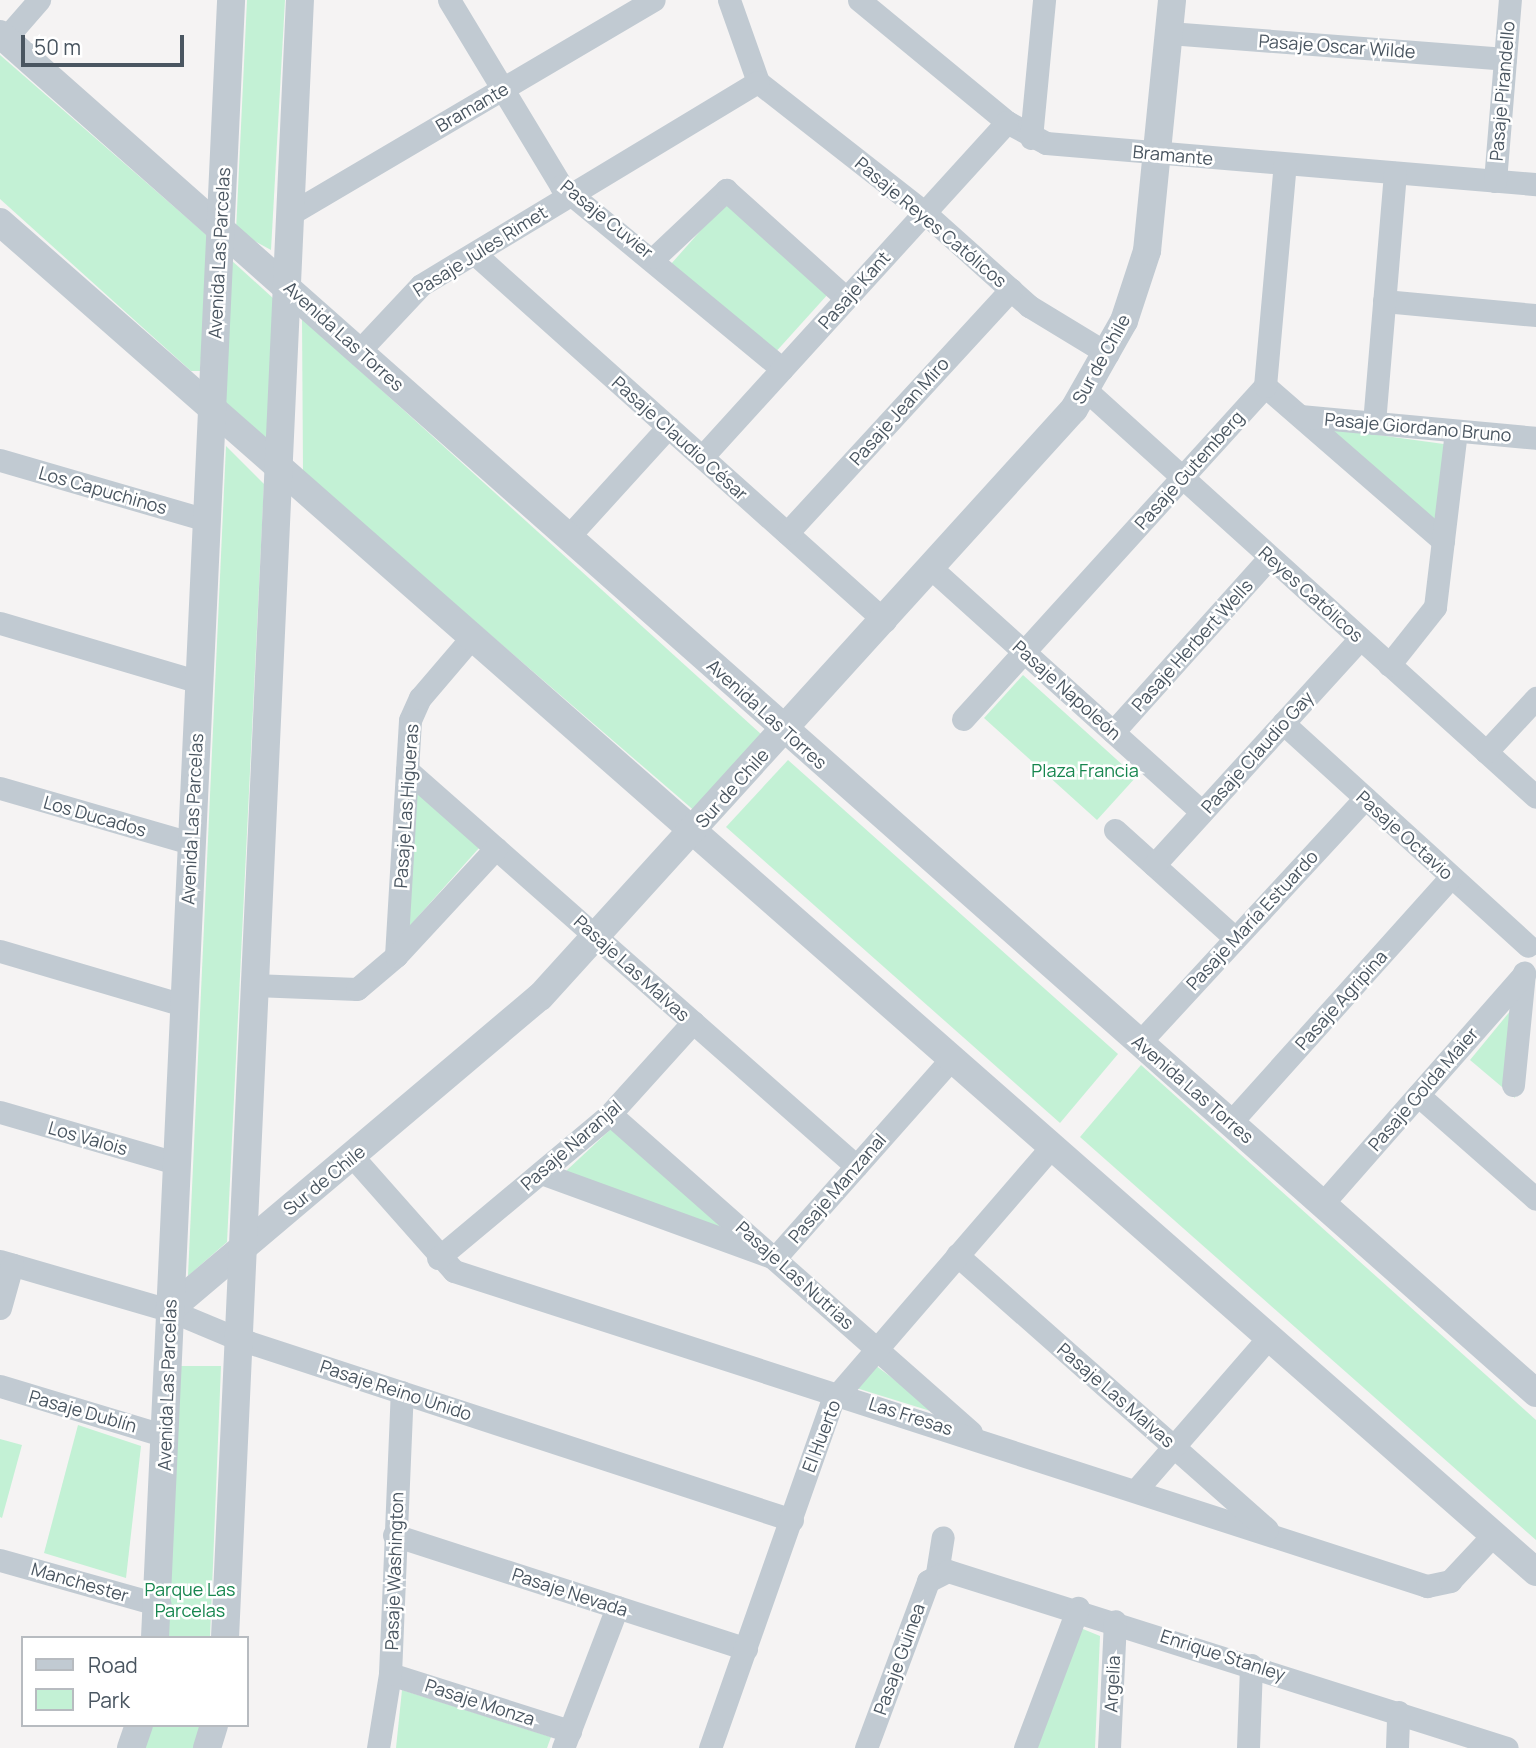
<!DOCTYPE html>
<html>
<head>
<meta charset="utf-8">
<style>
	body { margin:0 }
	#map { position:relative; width:1536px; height:1748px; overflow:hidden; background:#f5f3f3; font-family:Manrope,sans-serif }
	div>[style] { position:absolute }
	.green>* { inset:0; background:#c3f1d5 }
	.minor>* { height:23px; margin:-11.5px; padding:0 11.5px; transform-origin:11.5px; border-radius:11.5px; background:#c1cad2 }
	.tertiary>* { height:28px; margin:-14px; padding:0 14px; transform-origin:14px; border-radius:14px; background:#c1cad2 }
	span { translate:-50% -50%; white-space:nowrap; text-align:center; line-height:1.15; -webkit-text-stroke:5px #fff; paint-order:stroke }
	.street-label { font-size:18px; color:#4a5661 }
	.park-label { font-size:18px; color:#17864f }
	.legend { position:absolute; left:21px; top:1636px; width:228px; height:91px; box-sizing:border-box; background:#fff; border:2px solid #b7bbc0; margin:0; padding:9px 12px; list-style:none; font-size:21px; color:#4a5661 }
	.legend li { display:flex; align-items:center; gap:14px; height:35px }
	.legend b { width:35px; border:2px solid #b7bbc0 }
	.scale { position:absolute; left:21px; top:35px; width:163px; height:32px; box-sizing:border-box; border:4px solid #4a5661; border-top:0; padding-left:9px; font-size:21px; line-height:24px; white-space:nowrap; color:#4a5661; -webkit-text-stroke:5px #fff; paint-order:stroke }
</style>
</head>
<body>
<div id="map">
	<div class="green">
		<div style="clip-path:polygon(247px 0,285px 0,271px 250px,236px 231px)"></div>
		<div style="clip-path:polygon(0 55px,210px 238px,200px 371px,191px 371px,0 199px)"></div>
		<div style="clip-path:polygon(726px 202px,829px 293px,773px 355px,671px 264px)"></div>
		<div style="clip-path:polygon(231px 260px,274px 299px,267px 444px,219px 402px)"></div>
		<div style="clip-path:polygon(302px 318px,762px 735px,697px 813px,303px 473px)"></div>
		<div style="clip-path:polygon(1320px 427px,1451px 445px,1440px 526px)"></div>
		<div style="clip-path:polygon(226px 446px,264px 484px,227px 1242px,188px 1276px)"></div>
		<div style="clip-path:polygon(1023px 675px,1136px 777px,1097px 820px,984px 718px)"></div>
		<div style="clip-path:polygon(788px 760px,1118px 1054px,1060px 1123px,726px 827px)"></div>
		<div style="clip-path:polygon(412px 785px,479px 848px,407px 929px)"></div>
		<div style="clip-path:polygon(1530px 987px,1515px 1098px,1470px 1060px)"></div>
		<div style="clip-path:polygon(1141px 1065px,1536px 1420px,1536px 1540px,1080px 1137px)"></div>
		<div style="clip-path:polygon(611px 1129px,734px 1234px,566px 1171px)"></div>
		<div style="clip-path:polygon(875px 1365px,940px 1414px,853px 1387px)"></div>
		<div style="clip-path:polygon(180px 1366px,221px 1366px,210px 1638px,164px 1638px)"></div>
		<div style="clip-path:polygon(78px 1425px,141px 1446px,126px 1578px,44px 1553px)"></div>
		<div style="clip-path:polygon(0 1439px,22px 1445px,2px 1518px,0 1517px)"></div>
		<div style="clip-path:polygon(1078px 1627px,1100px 1636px,1095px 1748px,1034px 1748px)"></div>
		<div style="clip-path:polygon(402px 1690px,551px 1737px,547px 1748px,396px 1748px)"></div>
		<div style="clip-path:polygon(149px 1725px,201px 1725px,194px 1748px,142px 1748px)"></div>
	</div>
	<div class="minor">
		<div style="left:449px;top:0;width:217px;rotate:58.9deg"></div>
		<div style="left:561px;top:186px;width:287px;rotate:39.6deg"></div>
		<div style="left:729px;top:0;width:87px;rotate:70.5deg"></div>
		<div style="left:859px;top:0;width:192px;rotate:39.5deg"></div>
		<div style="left:1007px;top:122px;width:44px;rotate:28.3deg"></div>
		<div style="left:1046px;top:143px;width:492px;rotate:4.8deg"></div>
		<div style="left:1169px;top:33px;width:337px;rotate:4.4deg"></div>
		<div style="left:5px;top:39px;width:52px;rotate:-48.9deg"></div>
		<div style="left:758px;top:82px;width:212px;rotate:38.1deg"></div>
		<div style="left:925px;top:213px;width:140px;rotate:41.8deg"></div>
		<div style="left:1029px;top:306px;width:92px;rotate:31.3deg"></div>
		<div style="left:1031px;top:138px;width:139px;rotate:-84.6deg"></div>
		<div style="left:1495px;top:181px;width:182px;rotate:-85.3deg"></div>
		<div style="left:290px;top:214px;width:422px;rotate:-30.5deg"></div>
		<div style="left:475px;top:254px;width:550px;rotate:41.83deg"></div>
		<div style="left:655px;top:257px;width:98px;rotate:-43.3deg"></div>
		<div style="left:726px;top:190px;width:161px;rotate:42deg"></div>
		<div style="left:1384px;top:301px;width:153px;rotate:5.3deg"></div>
		<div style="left:360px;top:350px;width:89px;rotate:-46.8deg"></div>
		<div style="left:421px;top:285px;width:393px;rotate:-31.1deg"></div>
		<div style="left:1265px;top:386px;width:236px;rotate:41deg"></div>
		<div style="left:1087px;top:391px;width:605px;rotate:42.12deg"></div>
		<div style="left:1300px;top:416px;width:237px;rotate:5.3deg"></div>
		<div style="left:1374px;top:423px;width:251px;rotate:-85.2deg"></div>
		<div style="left:702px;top:457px;width:453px;rotate:-47.7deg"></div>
		<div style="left:0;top:460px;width:216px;rotate:16.2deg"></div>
		<div style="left:787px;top:533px;width:331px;rotate:-47.4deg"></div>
		<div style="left:568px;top:537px;width:149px;rotate:-47.7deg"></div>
		<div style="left:932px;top:569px;width:363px;rotate:42deg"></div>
		<div style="left:0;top:623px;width:208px;rotate:16.5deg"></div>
		<div style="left:1389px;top:665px;width:74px;rotate:-51.6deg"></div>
		<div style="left:1435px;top:607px;width:177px;rotate:-83.2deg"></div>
		<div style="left:963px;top:719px;width:450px;rotate:-47.8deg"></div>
		<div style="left:1265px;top:386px;width:223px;rotate:-84.9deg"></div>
		<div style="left:1283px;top:723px;width:331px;rotate:42.3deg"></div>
		<div style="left:1113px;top:732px;width:235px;rotate:-48.1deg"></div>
		<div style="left:1486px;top:752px;width:74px;rotate:-47.2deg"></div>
		<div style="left:407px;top:770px;width:599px;rotate:41.41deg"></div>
		<div style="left:0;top:788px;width:199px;rotate:16.1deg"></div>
		<div style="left:1115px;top:830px;width:161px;rotate:42deg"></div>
		<div style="left:1154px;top:865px;width:306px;rotate:-47.7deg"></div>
		<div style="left:0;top:951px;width:191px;rotate:16.4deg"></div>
		<div style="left:396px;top:956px;width:236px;rotate:-86.6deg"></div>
		<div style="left:410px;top:720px;width:24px;rotate:-66deg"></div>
		<div style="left:420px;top:698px;width:82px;rotate:-49.5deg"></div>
		<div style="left:253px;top:985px;width:104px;rotate:2.2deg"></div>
		<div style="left:357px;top:989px;width:51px;rotate:-40.2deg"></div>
		<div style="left:396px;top:956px;width:147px;rotate:-47.2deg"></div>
		<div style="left:1140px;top:1042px;width:332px;rotate:-47.3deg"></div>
		<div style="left:1513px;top:1085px;width:113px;rotate:-84.4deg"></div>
		<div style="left:1418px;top:1095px;width:157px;rotate:41.4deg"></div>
		<div style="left:0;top:1112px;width:183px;rotate:16.2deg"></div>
		<div style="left:610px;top:1114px;width:481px;rotate:41.4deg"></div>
		<div style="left:1231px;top:1122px;width:329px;rotate:-48.1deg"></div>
		<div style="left:353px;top:1157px;width:152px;rotate:48.5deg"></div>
		<div style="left:454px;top:1271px;width:1023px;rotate:17.94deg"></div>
		<div style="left:1427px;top:1586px;width:24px;rotate:-12deg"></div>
		<div style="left:1450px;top:1581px;width:63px;rotate:-46.9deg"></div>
		<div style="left:541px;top:1173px;width:249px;rotate:20deg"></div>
		<div style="left:775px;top:1258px;width:267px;rotate:-48.5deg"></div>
		<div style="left:1323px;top:1203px;width:305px;rotate:-48.7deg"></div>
		<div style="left:957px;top:1255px;width:414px;rotate:41.5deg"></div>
		<div style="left:438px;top:1258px;width:224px;rotate:-39.9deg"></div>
		<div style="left:610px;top:1114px;width:124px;rotate:-47.9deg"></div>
		<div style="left:0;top:1261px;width:176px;rotate:16.2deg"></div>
		<div style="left:169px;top:1310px;width:73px;rotate:22.7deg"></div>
		<div style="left:236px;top:1338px;width:585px;rotate:18.13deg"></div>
		<div style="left:0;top:1308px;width:45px;rotate:-74.4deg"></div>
		<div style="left:0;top:1386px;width:173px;rotate:16.8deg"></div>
		<div style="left:1136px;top:1490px;width:203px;rotate:-49deg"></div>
		<div style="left:394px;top:1535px;width:370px;rotate:17.9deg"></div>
		<div style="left:0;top:1560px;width:166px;rotate:15.7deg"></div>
		<div style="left:937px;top:1573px;width:36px;rotate:-81deg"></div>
		<div style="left:390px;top:1674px;width:189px;rotate:17.6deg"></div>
		<div style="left:378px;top:1748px;width:75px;rotate:-80.8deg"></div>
		<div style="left:390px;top:1674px;width:282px;rotate:-87.6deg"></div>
		<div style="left:563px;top:1748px;width:151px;rotate:-69deg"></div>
		<div style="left:710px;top:1748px;width:368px;rotate:-70.6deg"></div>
		<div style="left:832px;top:1401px;width:337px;rotate:-49.2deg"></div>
		<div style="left:866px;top:1748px;width:178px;rotate:-69.6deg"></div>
		<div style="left:928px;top:1581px;width:22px;rotate:-27deg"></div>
		<div style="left:948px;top:1571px;width:586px;rotate:17.57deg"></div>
		<div style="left:1025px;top:1748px;width:150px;rotate:-69.3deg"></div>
		<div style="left:1109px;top:1748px;width:127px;rotate:-87.3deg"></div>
		<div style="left:1248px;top:1748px;width:83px;rotate:-87.9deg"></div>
		<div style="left:1397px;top:1748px;width:36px;rotate:-88deg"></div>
	</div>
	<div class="tertiary">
		<div style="left:0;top:34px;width:2051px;rotate:41.5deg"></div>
		<div style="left:0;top:222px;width:2045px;rotate:41.31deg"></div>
		<div style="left:169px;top:1310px;width:485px;rotate:-40.2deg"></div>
		<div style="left:540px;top:997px;width:794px;rotate:-47.76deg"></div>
		<div style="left:1074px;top:409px;width:101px;rotate:-60.4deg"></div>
		<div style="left:1124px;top:321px;width:74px;rotate:-71.8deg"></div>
		<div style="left:1147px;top:251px;width:252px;rotate:-84.3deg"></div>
		<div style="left:155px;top:1638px;width:1640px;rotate:-87.34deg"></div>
		<div style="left:225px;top:1638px;width:1640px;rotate:-87.38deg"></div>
		<div style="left:131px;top:1748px;width:24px;rotate:-71deg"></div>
		<div style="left:207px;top:1748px;width:24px;rotate:-73deg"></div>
	</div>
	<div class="street-label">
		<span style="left:1337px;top:46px;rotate:4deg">Pasaje Oscar Wilde</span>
		<span style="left:1502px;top:91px;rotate:-85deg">Pasaje Pirandello</span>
		<span style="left:472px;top:107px;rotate:-30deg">Bramante</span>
		<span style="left:1173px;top:155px;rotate:5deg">Bramante</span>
		<span style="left:607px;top:219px;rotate:39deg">Pasaje Cuvier</span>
		<span style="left:931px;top:222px;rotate:40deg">Pasaje Reyes Católicos</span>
		<span style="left:480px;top:251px;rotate:-32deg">Pasaje Jules Rimet</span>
		<span style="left:219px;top:253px;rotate:-87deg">Avenida Las Parcelas</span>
		<span style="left:854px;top:290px;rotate:-48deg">Pasaje Kant</span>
		<span style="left:344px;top:336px;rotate:42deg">Avenida Las Torres</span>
		<span style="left:1101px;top:359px;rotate:-61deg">Sur de Chile</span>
		<span style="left:899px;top:411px;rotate:-48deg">Pasaje Jean Miro</span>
		<span style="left:1418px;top:427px;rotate:5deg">Pasaje Giordano Bruno</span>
		<span style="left:680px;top:438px;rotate:42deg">Pasaje Claudio César</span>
		<span style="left:1189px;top:470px;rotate:-48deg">Pasaje Gutemberg</span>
		<span style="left:103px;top:490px;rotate:16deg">Los Capuchinos</span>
		<span style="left:1311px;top:594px;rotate:42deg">Reyes Católicos</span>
		<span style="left:1192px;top:645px;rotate:-48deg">Pasaje Herbert Wells</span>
		<span style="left:1067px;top:690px;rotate:42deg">Pasaje Napoleón</span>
		<span style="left:767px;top:714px;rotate:42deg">Avenida Las Torres</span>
		<span style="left:1257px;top:752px;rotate:-48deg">Pasaje Claudio Gay</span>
		<span style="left:732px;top:788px;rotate:-48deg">Sur de Chile</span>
		<span style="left:406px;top:806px;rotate:-86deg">Pasaje Las Higueras</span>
		<span style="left:95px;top:816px;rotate:16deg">Los Ducados</span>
		<span style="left:192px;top:819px;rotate:-87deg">Avenida Las Parcelas</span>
		<span style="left:1405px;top:835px;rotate:42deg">Pasaje Octavio</span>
		<span style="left:1252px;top:920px;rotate:-47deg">Pasaje María Estuardo</span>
		<span style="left:632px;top:968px;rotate:42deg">Pasaje Las Malvas</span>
		<span style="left:1341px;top:1000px;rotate:-48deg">Pasaje Agripina</span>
		<span style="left:1193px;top:1089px;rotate:41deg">Avenida Las Torres</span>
		<span style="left:1423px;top:1089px;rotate:-49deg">Pasaje Golda Maier</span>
		<span style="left:88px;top:1138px;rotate:16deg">Los Valois</span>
		<span style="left:571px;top:1145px;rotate:-41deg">Pasaje Naranjal</span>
		<span style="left:324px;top:1180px;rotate:-39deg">Sur de Chile</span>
		<span style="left:837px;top:1188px;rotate:-49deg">Pasaje Manzanal</span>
		<span style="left:795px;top:1275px;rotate:42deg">Pasaje Las Nutrias</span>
		<span style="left:167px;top:1385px;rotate:-88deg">Avenida Las Parcelas</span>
		<span style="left:396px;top:1390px;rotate:18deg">Pasaje Reino Unido</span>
		<span style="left:1116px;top:1395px;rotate:41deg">Pasaje Las Malvas</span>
		<span style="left:83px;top:1411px;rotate:16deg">Pasaje Dublín</span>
		<span style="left:911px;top:1416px;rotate:18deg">Las Fresas</span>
		<span style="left:821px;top:1436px;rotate:-69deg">El Huerto</span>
		<span style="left:394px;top:1571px;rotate:-88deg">Pasaje Washington</span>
		<span style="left:80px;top:1582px;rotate:16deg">Manchester</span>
		<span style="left:570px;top:1592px;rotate:18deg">Pasaje Nevada</span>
		<span style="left:1223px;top:1655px;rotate:18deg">Enrique Stanley</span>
		<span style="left:899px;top:1659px;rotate:-70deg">Pasaje Guinea</span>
		<span style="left:1112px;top:1684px;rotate:-87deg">Argelia</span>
		<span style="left:480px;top:1702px;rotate:18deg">Pasaje Monza</span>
	</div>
	<div class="park-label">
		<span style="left:1085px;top:770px">Plaza Francia</span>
		<span style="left:190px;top:1600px">Parque Las<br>Parcelas</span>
	</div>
	<ul class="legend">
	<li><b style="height:9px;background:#c1cad2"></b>Road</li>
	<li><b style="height:19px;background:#c3f1d5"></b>Park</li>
	</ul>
	<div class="scale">50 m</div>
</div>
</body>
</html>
